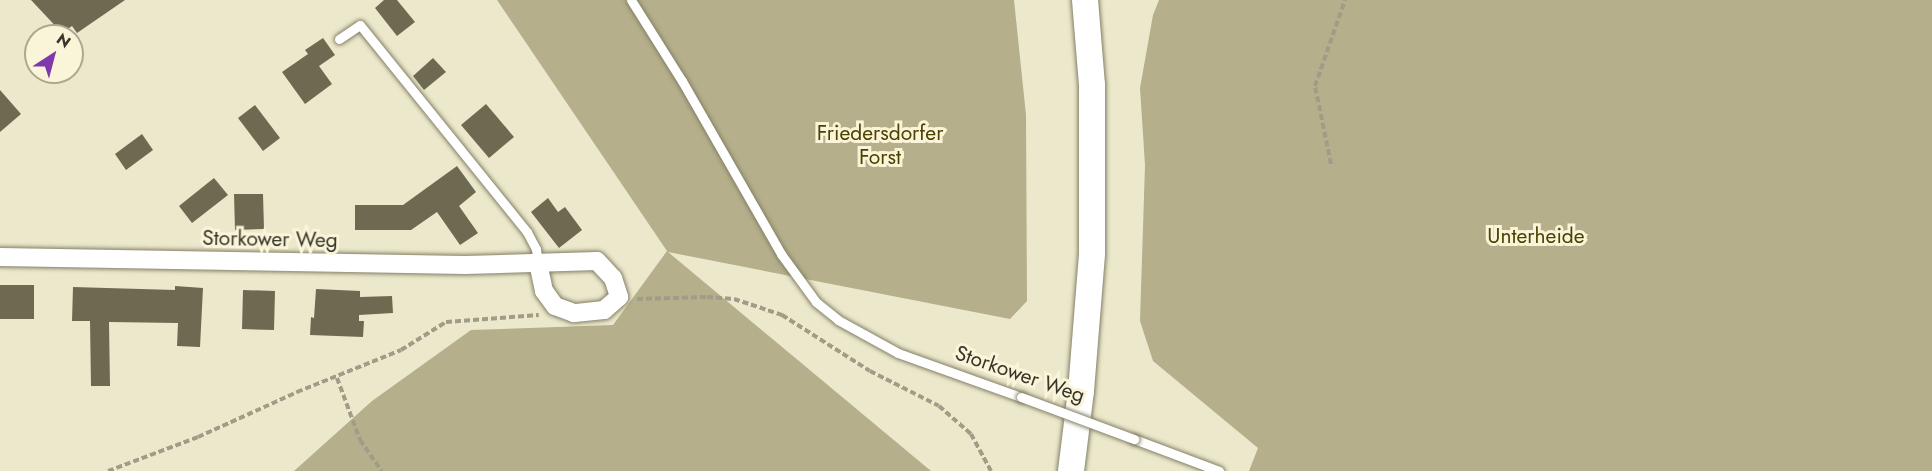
<!DOCTYPE html>
<html>
<head>
<meta charset="utf-8">
<style>
	body { margin:0 }
	#map { position:relative; width:1932px; height:471px; overflow:hidden; background:#ece8cc; font-family:Jost,sans-serif }
	div>[style] { position:absolute }
	.forest>* { inset:0; background:#b5af8b }
	.building>* { inset:0; background:#6e6a52 }
	.path>* { height:4px; margin-top:-2px; transform-origin:0; background:repeating-linear-gradient(90deg,#a09c88 0 6px,transparent 0 9px) }
	.roads { filter:drop-shadow(0 0 2px #848067) drop-shadow(0 0 2px #848067) }
	.service>* { height:9px; margin:-4.5px; padding:0 4.5px; transform-origin:4.5px; border-radius:4.5px; background:#fff }
	.minor>* { height:18px; margin:-9px; padding:0 9px; transform-origin:9px; border-radius:9px; background:#fff }
	.secondary>* { height:26px; margin:-13px; padding:0 13px; transform-origin:13px; border-radius:13px; background:#fff }
	.bridges { filter:drop-shadow(0 0 2px #848067) drop-shadow(0 0 2px #848067) }
	.service-bridge>* { height:9px; margin:-4.5px; padding:0 4.5px; transform-origin:4.5px; border-radius:4.5px; background:#fff }
	span { translate:-50% -50%; white-space:nowrap; text-align:center; line-height:1.15; -webkit-text-stroke:6px #faf5d9; paint-order:stroke }
	.park-label { font-size:21px; color:#4b4100 }
	.street-label { font-size:21px; color:#38362b }
	.north { position:absolute; left:24px; top:24px; width:60px; height:60px; box-sizing:border-box; background:#faf5d9; border:2px solid #aca993; border-radius:50%; rotate:36deg; font-size:16px; font-weight:700; line-height:24px; text-align:center; color:#38362b }
	.north::after { content:''; display:block; margin:auto; width:21px; height:27px; background:#8039ac; clip-path:polygon(50% 0,100% 100%,50% 72%,0 100%) }
</style>
</head>
<body>
<div id="map">
	<div class="forest">
		<div style="clip-path:polygon(497px 0,1014px 0,1026px 115px,1027px 301px,1010px 319px,668px 252px,931px 471px,294px 471px,372px 401px,471px 330px,613px 325px,667px 251px)"></div>
		<div style="clip-path:polygon(1159px 0,1932px 0,1932px 471px,1249px 471px,1258px 448px,1153px 361px,1140px 321px,1145px 165px,1140px 88px,1153px 15px)"></div>
	</div>
	<div class="building">
		<div style="clip-path:polygon(31px 0,125px 0,77px 33px,72px 26px,62px 33px)"></div>
		<div style="clip-path:polygon(384px 0,397px 0,415px 22px,397px 36px,375px 8px)"></div>
		<div style="clip-path:polygon(323px 38px,335px 55px,319px 66px,332px 84px,305px 104px,282px 72px,308px 54px,305px 50px)"></div>
		<div style="clip-path:polygon(433px 58px,446px 72px,424px 90px,413px 76px)"></div>
		<div style="clip-path:polygon(0 90px,21px 114px,0 132px)"></div>
		<div style="clip-path:polygon(486px 104px,514px 137px,489px 158px,461px 125px)"></div>
		<div style="clip-path:polygon(255px 105px,280px 138px,263px 151px,238px 118px)"></div>
		<div style="clip-path:polygon(142px 134px,153px 150px,126px 170px,115px 154px)"></div>
		<div style="clip-path:polygon(457px 166px,476px 192px,459px 206px,478px 233px,460px 245px,437px 212px,411px 230px,355px 230px,355px 205px,403px 205px)"></div>
		<div style="clip-path:polygon(214px 178px,228px 195px,192px 223px,179px 206px)"></div>
		<div style="clip-path:polygon(234px 194px,263px 194px,264px 229px,235px 230px)"></div>
		<div style="clip-path:polygon(548px 198px,558px 212px,565px 207px,582px 230px,559px 248px,531px 212px)"></div>
		<div style="clip-path:polygon(0 285px,34px 285px,34px 319px,0 319px)"></div>
		<div style="clip-path:polygon(175px 286px,203px 288px,200px 347px,177px 346px,178px 323px,109px 322px,110px 386px,91px 386px,90px 321px,72px 321px,73px 287px,175px 290px)"></div>
		<div style="clip-path:polygon(316px 289px,360px 291px,360px 297px,392px 296px,393px 313px,359px 315px,359px 321px,364px 321px,363px 337px,310px 335px,311px 317px,314px 318px)"></div>
		<div style="clip-path:polygon(243px 290px,275px 291px,274px 330px,242px 329px)"></div>
	</div>
	<div class="path">
		<div style="left:1331px;top:164px;width:80px;rotate:-101.6deg"></div>
		<div style="left:1315px;top:86px;width:91px;rotate:-70.8deg"></div>
		<div style="left:637px;top:299px;width:70px;rotate:-1.6deg"></div>
		<div style="left:707px;top:297px;width:27px;rotate:4deg"></div>
		<div style="left:734px;top:299px;width:51px;rotate:18.4deg"></div>
		<div style="left:782px;top:315px;width:104px;rotate:32.5deg"></div>
		<div style="left:870px;top:371px;width:77px;rotate:26.9deg"></div>
		<div style="left:939px;top:406px;width:43px;rotate:41.2deg"></div>
		<div style="left:971px;top:434px;width:42px;rotate:61.6deg"></div>
		<div style="left:337px;top:378px;width:66px;rotate:69.6deg"></div>
		<div style="left:360px;top:440px;width:38px;rotate:55deg"></div>
		<div style="left:108px;top:471px;width:96px;rotate:-20.7deg"></div>
		<div style="left:198px;top:437px;width:109px;rotate:-24.4deg"></div>
		<div style="left:297px;top:392px;width:112px;rotate:-22deg"></div>
		<div style="left:401px;top:350px;width:53px;rotate:-31.9deg"></div>
		<div style="left:446px;top:322px;width:93px;rotate:-4.3deg"></div>
	</div>
	<div class="roads">
		<div class="service">
			<div style="left:631px;top:0;width:96px;rotate:57.8deg"></div>
			<div style="left:682px;top:81px;width:199px;rotate:60.2deg"></div>
			<div style="left:781px;top:254px;width:59px;rotate:53.9deg"></div>
			<div style="left:816px;top:302px;width:28px;rotate:39deg"></div>
			<div style="left:838px;top:320px;width:68px;rotate:28.8deg"></div>
			<div style="left:898px;top:353px;width:131px;rotate:19.7deg"></div>
			<div style="left:339px;top:39px;width:25px;rotate:-34deg"></div>
			<div style="left:360px;top:25px;width:266px;rotate:51.1deg"></div>
			<div style="left:527px;top:232px;width:19px;rotate:62deg"></div>
			<div style="left:536px;top:249px;width:14px;rotate:82deg"></div>
			<div style="left:1134px;top:439px;width:91px;rotate:20.6deg"></div>
		</div>
		<div class="minor">
			<div style="left:0;top:257px;width:465px;rotate:1deg"></div>
			<div style="left:465px;top:265px;width:132px;rotate:-1.7deg"></div>
			<div style="left:597px;top:261px;width:23px;rotate:47deg"></div>
			<div style="left:613px;top:278px;width:20px;rotate:72deg"></div>
			<div style="left:619px;top:297px;width:20px;rotate:139deg"></div>
			<div style="left:604px;top:310px;width:30px;rotate:174deg"></div>
			<div style="left:574px;top:313px;width:20px;rotate:-160deg"></div>
			<div style="left:555px;top:306px;width:19px;rotate:-126deg"></div>
			<div style="left:544px;top:291px;width:29px;rotate:-102deg"></div>
		</div>
		<div class="secondary">
			<div style="left:1071px;top:471px;width:81px;rotate:-82.9deg"></div>
			<div style="left:1081px;top:391px;width:138px;rotate:-85.4deg"></div>
			<div style="left:1092px;top:253px;width:168px;rotate:-90deg"></div>
			<div style="left:1092px;top:85px;width:85px;rotate:-94.7deg"></div>
		</div>
	</div>
	<div class="bridges">
		<div class="service-bridge">
			<div style="left:1021px;top:397px;width:121px;rotate:20.4deg"></div>
		</div>
	</div>
	<div class="park-label">
		<span style="left:880px;top:145px">Friedersdorfer<br>Forst</span>
		<span style="left:1536px;top:236px">Unterheide</span>
	</div>
	<div class="street-label">
		<span style="left:270px;top:239px;rotate:1deg">Storkower Weg</span>
		<span style="left:1020px;top:374px;rotate:19deg">Storkower Weg</span>
	</div>
	<div class="north">N</div>
</div>
</body>
</html>
